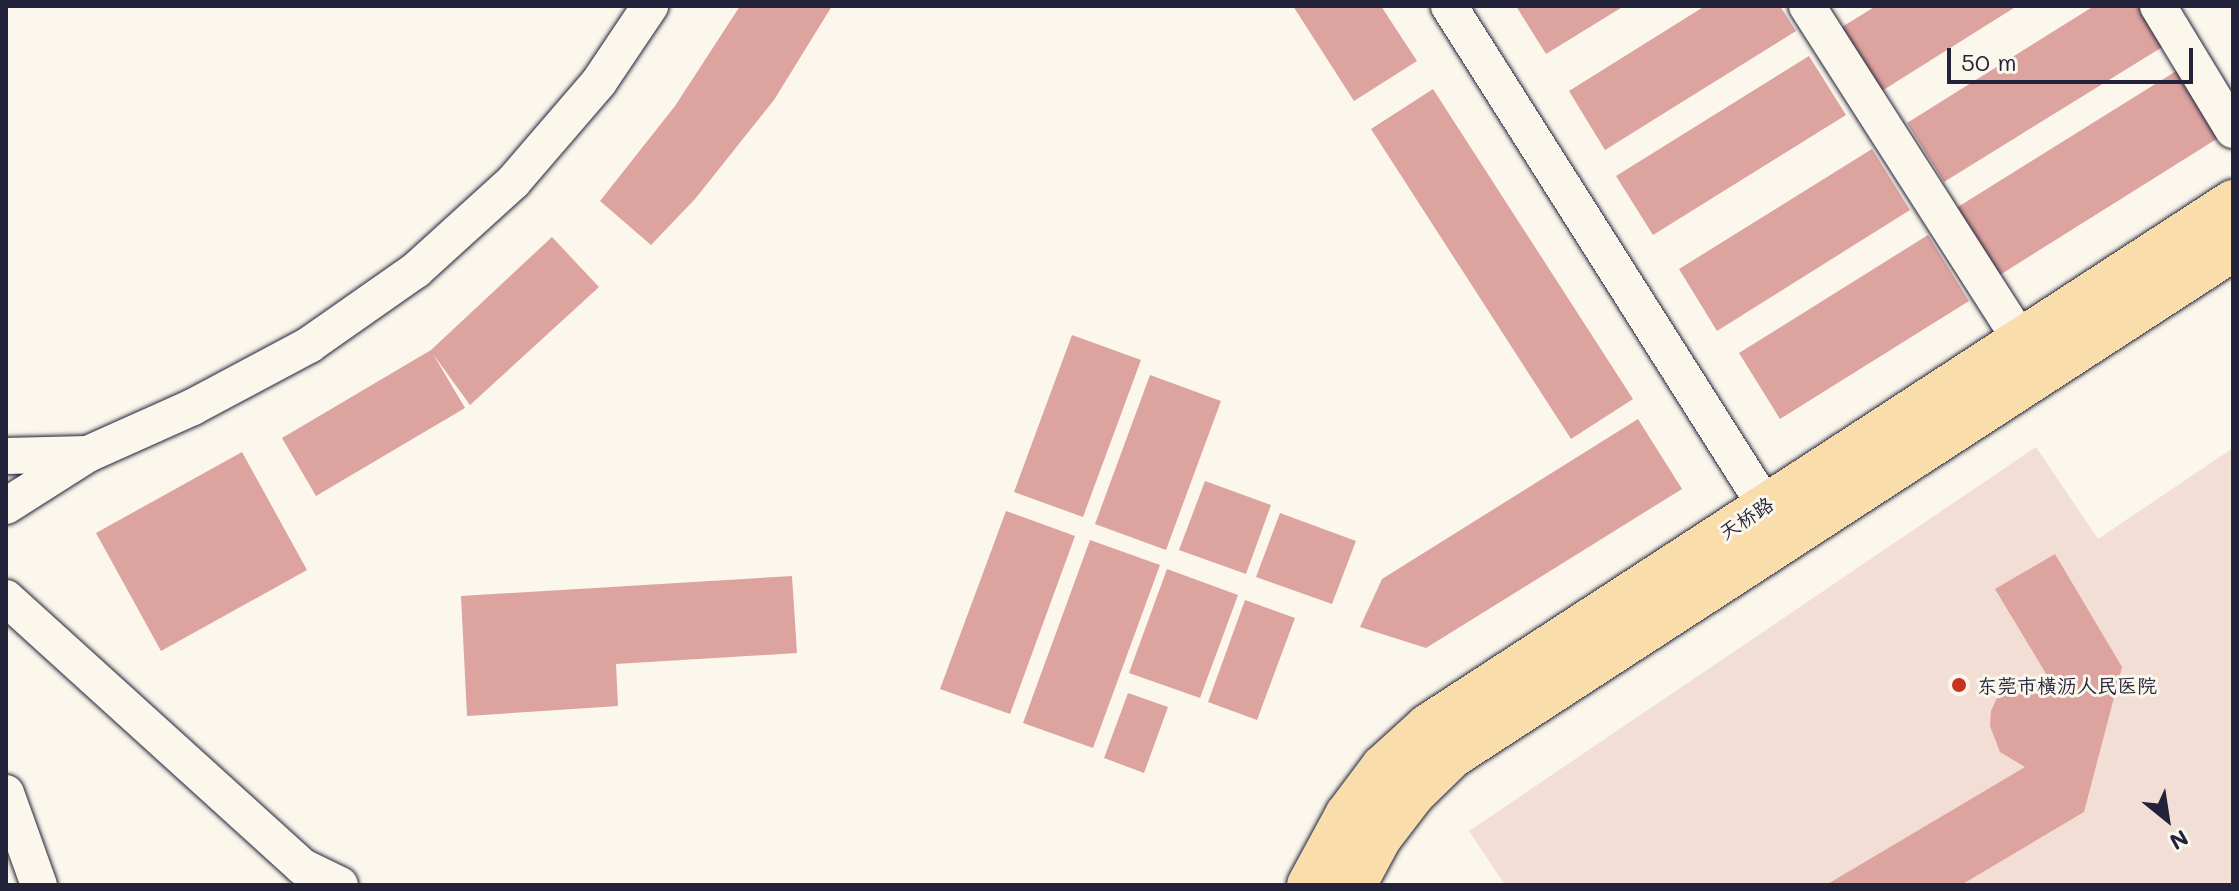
<!DOCTYPE html>
<html>
<head>
<meta charset="utf-8">
<style>
	body { margin:0 }
	#map { position:relative; width:2239px; height:891px; overflow:hidden; background:#fbf7ec; font-family:Mali,"LXGW WenKai TC",sans-serif }
	div>[style] { position:absolute }
	.built>* { inset:0; background:#f2ded5 }
	.building>* { inset:0; background:#dda39f }
	.roads { filter:drop-shadow(0 0 2px #22223b) drop-shadow(0 0 2px #22223b) }
	.minor>* { height:36px; margin:-18px; padding:0 18px; transform-origin:18px; border-radius:18px; background:#fbf7ec }
	.major>* { height:44px; margin:-22px; padding:0 22px; transform-origin:22px; border-radius:22px; background:#f9deab }
	.dots>* { width:22px; height:22px; translate:-50% -50%; box-sizing:border-box; border:4px solid #fbf7ec; border-radius:50% }
	span { translate:-50% -50%; white-space:nowrap; text-align:center; line-height:1.15; -webkit-text-stroke:6px #fbf7ec; paint-order:stroke }
	.street-label { font-size:20px; color:#22223b }
	.poi-label { font-size:20px; color:#22223b }
	.left { translate:0 -50%; text-align:left }
	.frame { position:absolute; inset:0; border:8px solid #22223b; pointer-events:none }
	.north { position:absolute; left:2127px; top:779px; width:80px; height:80px; -webkit-text-stroke:6px #fbf7ec; paint-order:stroke; rotate:150deg; font-size:22px; font-weight:700; line-height:32px; text-align:center; color:#22223b }
	.north::after { content:''; display:block; margin:auto; width:28px; height:36px; background:#22223b; clip-path:polygon(50% 0,100% 100%,50% 72%,0 100%) }
	.scale { position:absolute; left:1947px; top:48px; width:246px; height:36px; box-sizing:border-box; border:4px solid #22223b; border-top:0; padding-left:10px; font-size:24px; line-height:28px; white-space:nowrap; color:#22223b; -webkit-text-stroke:6px #fbf7ec; paint-order:stroke }
</style>
</head>
<body>
<div id="map">
	<div class="built">
		<div style="clip-path:polygon(2036px 447px,2098px 539px,2233px 448px,2233px 885px,1505px 885px,1469px 831px)"></div>
	</div>
	<div class="building">
		<div style="clip-path:polygon(740px 6px,832px 6px,774px 100px,695px 199px,651px 245px,600px 201px,675px 106px)"></div>
		<div style="clip-path:polygon(1293px 6px,1381px 6px,1417px 61px,1354px 101px)"></div>
		<div style="clip-path:polygon(1516px 6px,1624px 6px,1546px 54px)"></div>
		<div style="clip-path:polygon(1705px 6px,1780px 6px,1796px 31px,1605px 150px,1569px 91px)"></div>
		<div style="clip-path:polygon(1876px 6px,2017px 6px,1877px 94px,1837px 30px)"></div>
		<div style="clip-path:polygon(2094px 6px,2139px 6px,2164px 46px,1944px 182px,1907px 123px)"></div>
		<div style="clip-path:polygon(1809px 56px,1846px 115px,1653px 235px,1616px 176px)"></div>
		<div style="clip-path:polygon(2181px 68px,2223px 135px,1995px 278px,1953px 210px)"></div>
		<div style="clip-path:polygon(1433px 89px,1633px 399px,1571px 439px,1371px 129px)"></div>
		<div style="clip-path:polygon(1872px 149px,1910px 210px,1717px 331px,1679px 269px)"></div>
		<div style="clip-path:polygon(1928px 235px,1969px 301px,1780px 419px,1739px 353px)"></div>
		<div style="clip-path:polygon(552px 237px,599px 287px,470px 405px,433px 354px,465px 408px,316px 496px,282px 438px,431px 350px)"></div>
		<div style="clip-path:polygon(1072px 335px,1141px 360px,1083px 517px,1014px 492px)"></div>
		<div style="clip-path:polygon(1150px 375px,1221px 401px,1166px 550px,1095px 524px)"></div>
		<div style="clip-path:polygon(1638px 419px,1682px 489px,1426px 648px,1360px 627px,1382px 579px)"></div>
		<div style="clip-path:polygon(242px 452px,307px 570px,161px 651px,96px 533px)"></div>
		<div style="clip-path:polygon(1205px 481px,1271px 505px,1246px 574px,1179px 550px)"></div>
		<div style="clip-path:polygon(1006px 511px,1075px 536px,1010px 714px,940px 689px)"></div>
		<div style="clip-path:polygon(1280px 513px,1356px 541px,1332px 604px,1256px 577px)"></div>
		<div style="clip-path:polygon(1090px 540px,1160px 565px,1093px 748px,1023px 723px)"></div>
		<div style="clip-path:polygon(2055px 554px,2122px 667px,2084px 812px,1961px 885px,1826px 885px,2025px 767px,2000px 752px,1990px 726px,1991px 711px,1997px 698px,2019px 679px,2048px 677px,1995px 589px)"></div>
		<div style="clip-path:polygon(1167px 569px,1238px 595px,1200px 698px,1129px 673px)"></div>
		<div style="clip-path:polygon(792px 576px,797px 653px,616px 664px,618px 706px,467px 716px,461px 596px)"></div>
		<div style="clip-path:polygon(1245px 600px,1295px 618px,1257px 720px,1208px 702px)"></div>
		<div style="clip-path:polygon(1128px 693px,1168px 707px,1144px 773px,1104px 758px)"></div>
	</div>
	<div class="roads">
		<div class="minor">
			<div style="left:1449px;top:6px;width:591px;rotate:57.66deg"></div>
			<div style="left:1807px;top:6px;width:397px;rotate:57.4deg"></div>
			<div style="left:2158px;top:6px;width:145px;rotate:58.8deg"></div>
			<div style="left:6px;top:456px;width:80px;rotate:-1.4deg"></div>
			<div style="left:6px;top:506px;width:97px;rotate:-32.4deg"></div>
			<div style="left:88px;top:454px;width:115px;rotate:-24.1deg"></div>
			<div style="left:193px;top:407px;width:132px;rotate:-28.1deg"></div>
			<div style="left:309px;top:345px;width:131px;rotate:-35deg"></div>
			<div style="left:416px;top:270px;width:131px;rotate:-42.2deg"></div>
			<div style="left:513px;top:182px;width:132px;rotate:-49.3deg"></div>
			<div style="left:599px;top:82px;width:92px;rotate:-56.1deg"></div>
			<div style="left:6px;top:598px;width:401px;rotate:42.2deg"></div>
			<div style="left:303px;top:867px;width:41px;rotate:25.9deg"></div>
			<div style="left:6px;top:793px;width:98px;rotate:70.3deg"></div>
		</div>
		<div class="major">
			<div style="left:1309px;top:885px;width:80px;rotate:-61.5deg"></div>
			<div style="left:1347px;top:815px;width:60px;rotate:-53.1deg"></div>
			<div style="left:1383px;top:767px;width:61px;rotate:-42.3deg"></div>
			<div style="left:1428px;top:726px;width:961px;rotate:-33.06deg"></div>
			<div style="left:1354px;top:885px;width:55px;rotate:-61.6deg"></div>
			<div style="left:1380px;top:837px;width:54px;rotate:-52.5deg"></div>
			<div style="left:1413px;top:794px;width:54px;rotate:-44.3deg"></div>
			<div style="left:1452px;top:756px;width:931px;rotate:-32.99deg"></div>
		</div>
	</div>
	<div class="dots">
		<div style="left:1959px;top:685px;background:#c8321e"></div>
	</div>
	<div class="street-label">
		<span style="left:1746px;top:518px;rotate:-33deg">天桥路</span>
	</div>
	<div class="poi-label">
		<span class="left" style="left:1977px;top:685px">东莞市横沥人民医院</span>
	</div>
	<div class="frame"></div>
	<div class="north">N</div>
	<div class="scale">50 m</div>
</div>
</body>
</html>
